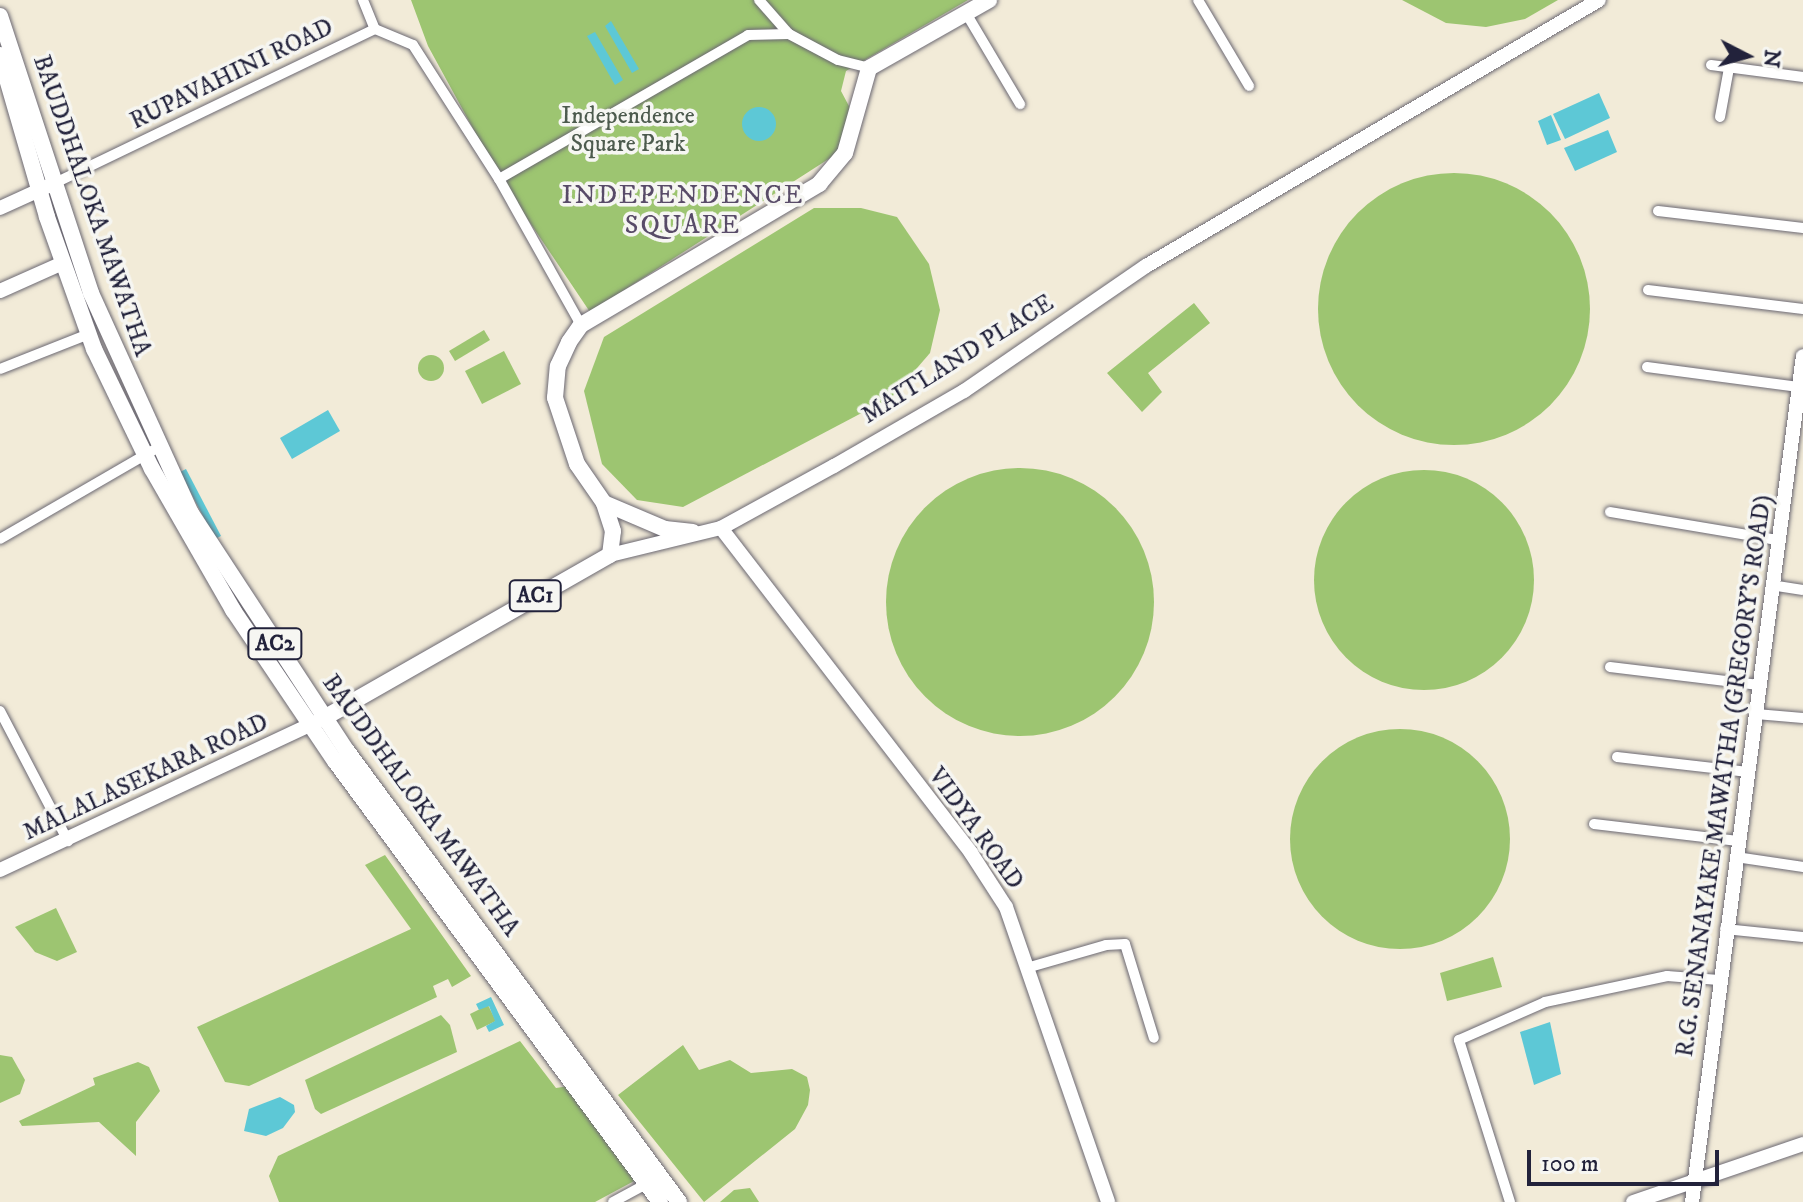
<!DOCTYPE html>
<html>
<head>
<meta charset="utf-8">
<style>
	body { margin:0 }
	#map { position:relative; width:1803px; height:1202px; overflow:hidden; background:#f2ebd8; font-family:"IM FELL DW Pica",serif }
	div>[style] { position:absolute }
	.green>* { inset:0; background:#9dc571 }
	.round { border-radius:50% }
	.water>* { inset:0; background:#5dc8d6 }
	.roads { filter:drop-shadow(0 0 2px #6b6872) drop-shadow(0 0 2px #6b6872) }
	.street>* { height:10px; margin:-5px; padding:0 5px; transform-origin:5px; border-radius:5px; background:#fff }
	.secondary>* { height:14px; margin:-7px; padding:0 7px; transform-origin:7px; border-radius:7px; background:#fff }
	.primary>* { height:16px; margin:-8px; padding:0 8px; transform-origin:8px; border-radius:8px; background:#fff }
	span { translate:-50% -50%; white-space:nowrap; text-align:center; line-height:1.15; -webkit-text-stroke:7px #f6f6f2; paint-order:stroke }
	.shield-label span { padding:2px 6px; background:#f6f6f2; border:2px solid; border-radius:6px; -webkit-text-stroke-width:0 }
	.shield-label { font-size:22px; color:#22223b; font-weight:700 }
	.street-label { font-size:24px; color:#22223b }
	.park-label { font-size:24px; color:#4d5b4e }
	.neighbourhood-label { font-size:26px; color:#584b68; letter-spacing:2px }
	.north { position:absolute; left:1707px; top:16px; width:80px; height:80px; -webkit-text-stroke:6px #f6f6f2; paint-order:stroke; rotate:96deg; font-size:22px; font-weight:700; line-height:32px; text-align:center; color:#22223b }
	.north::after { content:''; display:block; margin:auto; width:28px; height:36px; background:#22223b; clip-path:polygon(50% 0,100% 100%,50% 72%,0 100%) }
	.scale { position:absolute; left:1527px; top:1150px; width:192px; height:36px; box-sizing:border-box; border:4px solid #22223b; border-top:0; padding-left:10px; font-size:24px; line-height:28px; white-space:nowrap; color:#22223b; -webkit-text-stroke:6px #f6f6f2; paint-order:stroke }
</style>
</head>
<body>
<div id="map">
	<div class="green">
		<div style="clip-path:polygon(411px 0,968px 0,846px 71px,841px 91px,850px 108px,838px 153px,590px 312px,500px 178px,428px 46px)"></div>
		<div style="clip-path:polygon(1402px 0,1558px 0,1525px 19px,1486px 27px,1446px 23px)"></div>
		<div class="round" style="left:1318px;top:173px;width:272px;height:272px"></div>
		<div style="clip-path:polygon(814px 208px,861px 208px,897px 217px,929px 264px,940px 310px,930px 353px,892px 397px,683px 507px,637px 500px,602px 464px,584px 391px,604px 337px)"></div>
		<div style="clip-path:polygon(1194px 303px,1210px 323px,1148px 373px,1162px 392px,1142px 412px,1107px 373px)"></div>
		<div style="clip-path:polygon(484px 330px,490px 340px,455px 361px,449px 351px)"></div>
		<div style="clip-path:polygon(504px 351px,521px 384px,482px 404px,465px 371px)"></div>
		<div class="round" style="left:418px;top:355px;width:26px;height:26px"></div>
		<div class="round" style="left:886px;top:468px;width:268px;height:268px"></div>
		<div class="round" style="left:1314px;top:470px;width:220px;height:220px"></div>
		<div class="round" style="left:1290px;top:729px;width:220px;height:220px"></div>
		<div style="clip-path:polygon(385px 855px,471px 976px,452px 987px,448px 979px,433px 986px,437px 997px,249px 1086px,225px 1082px,197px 1027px,411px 929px,365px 865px)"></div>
		<div style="clip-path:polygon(56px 908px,77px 952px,57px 961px,35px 952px,15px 927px)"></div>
		<div style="clip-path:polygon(1493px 957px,1502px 987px,1447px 1001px,1440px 973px)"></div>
		<div style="clip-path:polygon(488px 1005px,496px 1021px,477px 1030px,470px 1014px)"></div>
		<div style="clip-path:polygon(441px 1015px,450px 1025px,457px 1052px,321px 1114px,315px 1109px,305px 1080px)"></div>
		<div style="clip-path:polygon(520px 1041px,556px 1088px,569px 1086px,636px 1180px,595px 1202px,279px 1202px,269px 1176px,278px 1156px)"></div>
		<div style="clip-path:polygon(683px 1045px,699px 1070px,730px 1060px,751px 1073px,792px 1069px,807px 1077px,810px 1090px,808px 1105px,795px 1129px,704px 1202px,618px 1095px)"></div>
		<div style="clip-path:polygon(0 1055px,12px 1057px,25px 1080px,20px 1094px,0 1103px)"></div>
		<div style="clip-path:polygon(138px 1062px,149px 1067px,160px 1091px,136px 1122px,136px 1156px,99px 1122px,22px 1126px,19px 1121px,95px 1085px,93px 1078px)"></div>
		<div style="clip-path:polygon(750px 1188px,759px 1202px,720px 1202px,734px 1190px)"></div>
	</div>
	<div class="water">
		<div style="clip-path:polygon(611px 21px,639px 69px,632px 73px,605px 26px)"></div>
		<div style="clip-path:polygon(595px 32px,623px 80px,615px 85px,587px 36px)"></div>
		<div style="clip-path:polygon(1599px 93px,1610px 118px,1565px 139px,1553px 114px)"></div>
		<div class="round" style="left:742px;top:107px;width:34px;height:34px"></div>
		<div style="clip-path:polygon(1551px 115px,1561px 140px,1547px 145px,1538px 121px)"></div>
		<div style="clip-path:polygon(1608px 130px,1617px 152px,1575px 171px,1564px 148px)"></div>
		<div style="clip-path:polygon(328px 410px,340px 431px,292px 459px,280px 438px)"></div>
		<div style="clip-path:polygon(186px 469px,221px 536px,215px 539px,180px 472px)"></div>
		<div style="clip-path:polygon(491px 997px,504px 1025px,489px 1032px,486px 1026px,495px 1021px,489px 1006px,479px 1010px,476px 1004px)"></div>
		<div style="clip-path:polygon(1550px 1022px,1561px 1074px,1534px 1085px,1520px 1032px)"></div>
		<div style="clip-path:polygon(280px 1097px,294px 1105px,295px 1112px,283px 1128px,266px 1136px,244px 1131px,249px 1109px)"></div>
	</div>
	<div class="roads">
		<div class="street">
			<div style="left:363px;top:0;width:31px;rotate:68deg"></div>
			<div style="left:759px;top:0;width:45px;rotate:48.6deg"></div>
			<div style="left:1198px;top:0;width:100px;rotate:59.3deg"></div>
			<div style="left:966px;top:13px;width:106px;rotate:59.3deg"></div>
			<div style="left:1711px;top:65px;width:93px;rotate:7.4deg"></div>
			<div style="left:1720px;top:117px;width:50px;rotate:-79.6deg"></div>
			<div style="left:55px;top:183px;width:355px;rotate:-25.7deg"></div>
			<div style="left:375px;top:29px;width:41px;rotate:22.8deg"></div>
			<div style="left:413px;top:45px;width:159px;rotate:57.3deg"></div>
			<div style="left:1658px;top:211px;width:146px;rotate:6.7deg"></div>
			<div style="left:1648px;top:290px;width:156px;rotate:7deg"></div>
			<div style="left:581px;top:325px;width:167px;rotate:-119.3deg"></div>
			<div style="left:499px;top:179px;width:288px;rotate:-30deg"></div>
			<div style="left:748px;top:35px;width:41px;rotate:-1.4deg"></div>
			<div style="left:789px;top:34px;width:55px;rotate:28deg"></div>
			<div style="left:838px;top:60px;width:32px;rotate:14deg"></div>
			<div style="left:1647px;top:367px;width:153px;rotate:7.5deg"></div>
			<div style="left:0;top:369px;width:96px;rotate:-21.5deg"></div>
			<div style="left:1610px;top:512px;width:169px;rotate:9.5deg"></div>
			<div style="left:0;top:539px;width:181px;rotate:-30.1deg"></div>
			<div style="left:1771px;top:585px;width:32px;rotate:9deg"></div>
			<div style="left:1610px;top:667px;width:150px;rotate:6.9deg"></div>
			<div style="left:0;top:711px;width:147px;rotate:62.4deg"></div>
			<div style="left:1756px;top:714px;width:47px;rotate:4.9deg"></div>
			<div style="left:1617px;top:757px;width:132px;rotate:6.5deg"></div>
			<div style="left:1594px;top:824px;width:145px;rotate:6.7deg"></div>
			<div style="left:1736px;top:857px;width:68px;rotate:8.5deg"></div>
			<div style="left:1725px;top:929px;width:78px;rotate:5.9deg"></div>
			<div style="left:1030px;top:967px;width:79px;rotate:-16.1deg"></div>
			<div style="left:1106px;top:945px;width:19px;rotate:-3deg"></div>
			<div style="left:1125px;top:944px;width:98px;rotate:72.9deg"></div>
			<div style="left:613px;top:1202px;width:42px;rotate:-28.4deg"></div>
			<div style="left:1510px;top:1202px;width:170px;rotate:-107.5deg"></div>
			<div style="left:1459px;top:1040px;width:94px;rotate:-23.8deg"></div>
			<div style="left:1545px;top:1002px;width:125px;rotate:-12deg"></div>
			<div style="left:1667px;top:976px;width:52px;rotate:4.4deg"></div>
		</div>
		<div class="secondary">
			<div style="left:0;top:208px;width:60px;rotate:-24.4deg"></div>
			<div style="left:0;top:291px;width:69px;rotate:-24deg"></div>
			<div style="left:721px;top:528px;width:410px;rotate:52.4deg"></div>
			<div style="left:971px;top:853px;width:64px;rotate:57.1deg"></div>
			<div style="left:1006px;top:907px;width:312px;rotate:70.9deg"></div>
			<div style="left:610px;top:555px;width:114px;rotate:-13.7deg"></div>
			<div style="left:721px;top:528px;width:129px;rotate:-28.8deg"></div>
			<div style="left:834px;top:466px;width:150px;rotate:-30deg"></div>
			<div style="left:964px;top:391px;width:221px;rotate:-34.5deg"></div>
			<div style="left:1146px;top:266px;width:525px;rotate:-30.42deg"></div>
			<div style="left:0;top:870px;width:351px;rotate:-25.1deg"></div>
			<div style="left:1633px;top:1202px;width:180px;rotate:-18.8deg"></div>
			<div style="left:1692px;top:1202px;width:853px;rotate:-82.53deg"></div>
		</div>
		<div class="primary">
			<div style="left:0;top:16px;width:292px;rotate:71.8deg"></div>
			<div style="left:91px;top:293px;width:242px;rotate:65.6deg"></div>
			<div style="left:191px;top:513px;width:285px;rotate:56.8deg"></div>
			<div style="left:347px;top:751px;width:560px;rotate:53.64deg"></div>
			<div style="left:0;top:55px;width:169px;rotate:73.8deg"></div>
			<div style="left:47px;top:217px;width:140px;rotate:70.4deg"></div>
			<div style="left:94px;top:349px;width:133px;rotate:64.2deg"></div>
			<div style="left:152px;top:469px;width:163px;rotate:60.1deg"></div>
			<div style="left:233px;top:610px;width:182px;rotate:56deg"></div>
			<div style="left:335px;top:761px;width:548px;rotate:53.61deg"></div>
			<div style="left:604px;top:503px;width:66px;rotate:23.1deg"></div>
			<div style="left:665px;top:529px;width:28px;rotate:6deg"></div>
			<div style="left:324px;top:718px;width:329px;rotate:-29.7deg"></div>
			<div style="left:610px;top:555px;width:24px;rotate:-83deg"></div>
			<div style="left:613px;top:531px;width:29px;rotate:-108deg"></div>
			<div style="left:604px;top:503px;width:47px;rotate:-124.7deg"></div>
			<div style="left:577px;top:464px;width:70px;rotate:-108.4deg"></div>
			<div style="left:555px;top:398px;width:32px;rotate:-85deg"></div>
			<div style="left:558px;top:366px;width:26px;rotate:-65deg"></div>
			<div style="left:569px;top:342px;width:21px;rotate:-55deg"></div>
			<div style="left:581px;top:325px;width:277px;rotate:-30.6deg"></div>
			<div style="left:819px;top:184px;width:40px;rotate:-50deg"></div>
			<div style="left:845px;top:153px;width:88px;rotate:-74.2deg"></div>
			<div style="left:869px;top:68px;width:138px;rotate:-29.5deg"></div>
		</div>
	</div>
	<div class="shield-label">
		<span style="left:535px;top:596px">AC1</span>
		<span style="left:275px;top:644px">AC2</span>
	</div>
	<div class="street-label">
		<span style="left:232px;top:75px;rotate:-26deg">RUPAVAHINI ROAD</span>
		<span style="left:91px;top:206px;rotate:71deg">BAUDDHALOKA MAWATHA</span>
		<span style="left:958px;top:360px;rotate:-32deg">MAITLAND PLACE</span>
		<span style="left:1725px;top:776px;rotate:-82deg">R.G. SENANAYAKE MAWATHA (GREGORY'S ROAD)</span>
		<span style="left:146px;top:778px;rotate:-25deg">MALALASEKARA ROAD</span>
		<span style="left:420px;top:806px;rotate:54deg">BAUDDHALOKA MAWATHA</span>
		<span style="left:975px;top:829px;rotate:54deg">VIDYA ROAD</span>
	</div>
	<div class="park-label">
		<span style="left:628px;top:131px">Independence<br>Square Park</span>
	</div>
	<div class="neighbourhood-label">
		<span style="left:683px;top:211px">INDEPENDENCE<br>SQUARE</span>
	</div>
	<div class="north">N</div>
	<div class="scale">100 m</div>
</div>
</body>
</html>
